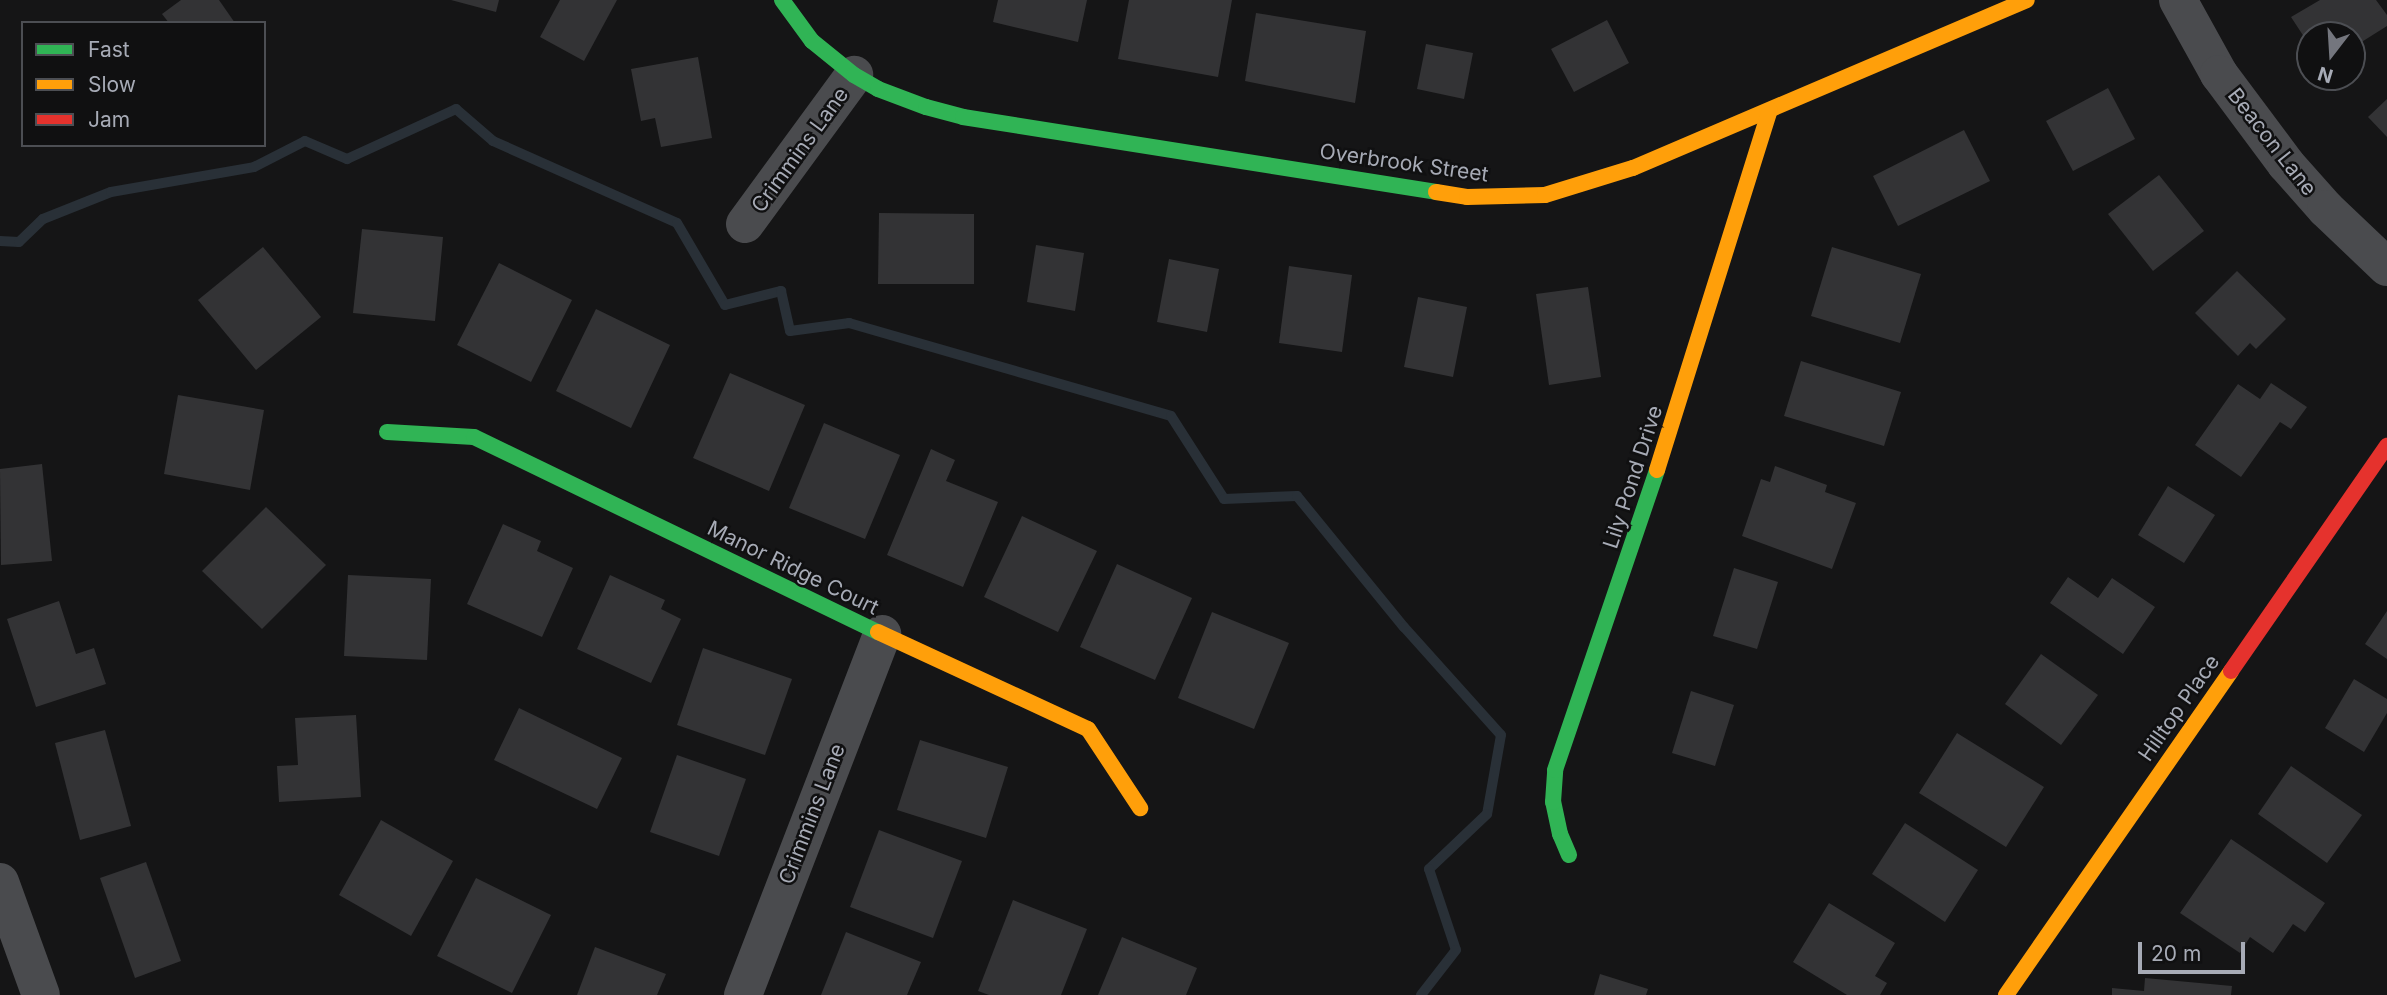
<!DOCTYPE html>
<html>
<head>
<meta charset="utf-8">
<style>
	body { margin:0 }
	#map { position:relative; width:2387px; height:995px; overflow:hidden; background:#151516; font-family:Inter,sans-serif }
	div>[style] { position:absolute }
	.stream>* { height:10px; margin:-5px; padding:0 5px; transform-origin:5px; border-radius:5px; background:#293037 }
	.building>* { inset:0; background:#333335 }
	.street>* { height:38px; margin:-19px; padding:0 19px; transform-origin:19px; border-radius:19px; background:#4a4b4e }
	.fast>* { height:16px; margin:-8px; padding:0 8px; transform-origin:8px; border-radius:8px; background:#30b455 }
	.slow>* { height:16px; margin:-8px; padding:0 8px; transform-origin:8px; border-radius:8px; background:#ff9f0a }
	.jam>* { height:16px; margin:-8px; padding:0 8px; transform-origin:8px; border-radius:8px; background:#e5322d }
	span { translate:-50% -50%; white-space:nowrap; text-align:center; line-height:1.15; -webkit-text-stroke:5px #101011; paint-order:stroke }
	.street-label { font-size:21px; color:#a7abb6 }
	.legend { position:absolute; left:21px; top:21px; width:245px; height:126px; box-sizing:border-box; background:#101011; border:2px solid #4c4e53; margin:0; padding:9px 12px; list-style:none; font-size:21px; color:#a7abb6 }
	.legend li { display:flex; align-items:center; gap:14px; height:35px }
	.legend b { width:35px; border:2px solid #4c4e53 }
	.north { position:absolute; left:2296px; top:21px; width:70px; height:70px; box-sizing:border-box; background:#101011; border:2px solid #4c4e53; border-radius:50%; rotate:197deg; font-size:19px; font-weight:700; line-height:28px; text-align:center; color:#a7abb6 }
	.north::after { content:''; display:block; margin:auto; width:24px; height:32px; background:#74767e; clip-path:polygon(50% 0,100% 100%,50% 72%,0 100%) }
	.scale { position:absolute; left:2138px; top:942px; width:107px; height:32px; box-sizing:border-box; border:4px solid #a7abb6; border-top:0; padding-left:9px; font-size:21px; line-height:24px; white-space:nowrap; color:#a7abb6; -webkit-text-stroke:5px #101011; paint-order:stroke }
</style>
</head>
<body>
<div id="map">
	<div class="stream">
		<div style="left:0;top:241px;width:19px;rotate:3deg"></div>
		<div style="left:19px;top:242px;width:33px;rotate:-44deg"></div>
		<div style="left:43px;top:219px;width:73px;rotate:-21.7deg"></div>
		<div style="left:111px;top:192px;width:145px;rotate:-9.9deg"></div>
		<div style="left:254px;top:167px;width:57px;rotate:-27deg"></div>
		<div style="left:305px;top:141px;width:46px;rotate:23.2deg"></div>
		<div style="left:347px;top:159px;width:120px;rotate:-24.6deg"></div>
		<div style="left:456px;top:109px;width:49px;rotate:40.9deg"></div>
		<div style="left:493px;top:141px;width:201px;rotate:24deg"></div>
		<div style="left:677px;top:223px;width:95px;rotate:59.7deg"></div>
		<div style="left:725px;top:305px;width:58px;rotate:-14deg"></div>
		<div style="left:781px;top:291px;width:41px;rotate:77.3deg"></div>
		<div style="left:790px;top:331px;width:60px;rotate:-7.7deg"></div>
		<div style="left:849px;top:323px;width:335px;rotate:16.1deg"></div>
		<div style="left:1171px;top:416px;width:98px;rotate:57.4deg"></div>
		<div style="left:1224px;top:499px;width:73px;rotate:-2.4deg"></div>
		<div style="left:1297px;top:496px;width:169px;rotate:50.8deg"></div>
		<div style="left:1404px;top:627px;width:145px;rotate:48.1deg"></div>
		<div style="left:1501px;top:735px;width:80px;rotate:100deg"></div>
		<div style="left:1487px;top:814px;width:80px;rotate:136.5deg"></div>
		<div style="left:1429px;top:869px;width:85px;rotate:71.6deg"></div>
		<div style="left:1456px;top:950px;width:57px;rotate:127.9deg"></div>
	</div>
	<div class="building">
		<div style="clip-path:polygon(181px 0,219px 0,235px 23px,169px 23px,162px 14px)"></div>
		<div style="clip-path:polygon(451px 0,499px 0,496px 12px)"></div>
		<div style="clip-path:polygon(560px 0,617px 0,584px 61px,540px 37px)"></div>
		<div style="clip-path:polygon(998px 0,1087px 0,1078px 42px,993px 22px)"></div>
		<div style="clip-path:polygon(1129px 0,1232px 0,1218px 77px,1118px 59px)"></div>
		<div style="clip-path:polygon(2320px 0,2376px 0,2387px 15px,2387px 26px,2352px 48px,2352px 35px,2310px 35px,2310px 46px,2291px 17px)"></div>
		<div style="clip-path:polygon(1256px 13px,1366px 31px,1355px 103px,1245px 81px)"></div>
		<div style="clip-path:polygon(1607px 20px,1629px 63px,1574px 92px,1551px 49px)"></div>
		<div style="clip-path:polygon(1426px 44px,1473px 53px,1464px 99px,1417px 89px)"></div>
		<div style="clip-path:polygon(698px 57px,712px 138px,661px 147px,655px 118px,641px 121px,631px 69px)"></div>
		<div style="clip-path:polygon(2108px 88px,2135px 139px,2073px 171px,2046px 121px)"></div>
		<div style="clip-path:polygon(2387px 99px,2387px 137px,2368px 117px)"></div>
		<div style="clip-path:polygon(1964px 130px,1990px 181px,1898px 226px,1873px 176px)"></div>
		<div style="clip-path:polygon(2159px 175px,2204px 231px,2153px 271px,2108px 214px)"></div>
		<div style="clip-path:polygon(879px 213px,974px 214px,974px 284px,878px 284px)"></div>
		<div style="clip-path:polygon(362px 229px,443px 237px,435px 321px,353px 313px)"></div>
		<div style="clip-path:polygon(1036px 245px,1084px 253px,1075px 311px,1027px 302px)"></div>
		<div style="clip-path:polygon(263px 247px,321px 317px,256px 370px,198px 300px)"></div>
		<div style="clip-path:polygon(1832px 247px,1921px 274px,1900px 343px,1811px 316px)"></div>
		<div style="clip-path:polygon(1169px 259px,1219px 269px,1207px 332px,1157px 322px)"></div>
		<div style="clip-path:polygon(499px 263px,572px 300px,531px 382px,457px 345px)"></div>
		<div style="clip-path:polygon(1289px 266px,1352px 275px,1342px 352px,1279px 343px)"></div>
		<div style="clip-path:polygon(2237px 271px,2286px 319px,2256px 349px,2250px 343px,2238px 356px,2195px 313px)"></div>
		<div style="clip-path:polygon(1588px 287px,1601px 377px,1549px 385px,1536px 294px)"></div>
		<div style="clip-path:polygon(1418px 297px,1467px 307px,1453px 377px,1404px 367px)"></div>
		<div style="clip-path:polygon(596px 309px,670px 345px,631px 428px,556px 391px)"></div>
		<div style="clip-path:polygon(1801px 361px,1901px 392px,1884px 446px,1784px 416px)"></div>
		<div style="clip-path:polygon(730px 373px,805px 405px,769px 491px,693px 458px)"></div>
		<div style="clip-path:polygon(2271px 383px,2307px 407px,2291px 429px,2280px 422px,2241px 477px,2195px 445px,2238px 384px,2260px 399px)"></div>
		<div style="clip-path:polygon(178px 395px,264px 410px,250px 490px,164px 474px)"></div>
		<div style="clip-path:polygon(824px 423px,900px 455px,865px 539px,789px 508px)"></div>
		<div style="clip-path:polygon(931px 449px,955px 460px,946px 481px,998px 502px,963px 587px,887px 555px)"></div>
		<div style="clip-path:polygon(42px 464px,52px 561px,1px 565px,0 469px)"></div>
		<div style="clip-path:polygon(1775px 466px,1827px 485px,1825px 492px,1856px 503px,1832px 569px,1742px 536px,1761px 479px,1770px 482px)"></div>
		<div style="clip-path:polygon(2168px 486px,2215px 515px,2184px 563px,2138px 535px)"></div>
		<div style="clip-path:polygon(266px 507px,326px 565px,262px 629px,202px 571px)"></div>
		<div style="clip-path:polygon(1022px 516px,1097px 551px,1058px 632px,984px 597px)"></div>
		<div style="clip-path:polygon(503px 524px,541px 541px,537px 551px,573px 568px,542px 637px,467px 604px)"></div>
		<div style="clip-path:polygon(1117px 564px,1192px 598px,1155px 680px,1080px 647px)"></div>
		<div style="clip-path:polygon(1734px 568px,1778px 582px,1757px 649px,1713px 636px)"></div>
		<div style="clip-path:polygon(348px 575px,431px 579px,427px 660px,344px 656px)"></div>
		<div style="clip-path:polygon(610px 575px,665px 600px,661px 609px,681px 619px,651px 683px,577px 649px)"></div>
		<div style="clip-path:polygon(2068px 577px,2098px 598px,2112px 578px,2155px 607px,2123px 654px,2050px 603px)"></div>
		<div style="clip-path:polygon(59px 601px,76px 654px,94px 648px,106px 684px,36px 707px,7px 619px)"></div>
		<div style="clip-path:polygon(2387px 611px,2387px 659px,2365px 644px)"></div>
		<div style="clip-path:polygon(1212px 612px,1289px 643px,1254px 729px,1178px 698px)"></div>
		<div style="clip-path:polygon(703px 648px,792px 679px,765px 755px,677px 725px)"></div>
		<div style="clip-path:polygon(2041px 654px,2098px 695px,2061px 745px,2005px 704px)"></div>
		<div style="clip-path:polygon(2354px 679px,2387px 699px,2387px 713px,2364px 752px,2325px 728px)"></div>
		<div style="clip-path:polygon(1691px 691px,1734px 705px,1715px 766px,1672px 753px)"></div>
		<div style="clip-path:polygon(519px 708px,622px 758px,597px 809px,494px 760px)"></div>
		<div style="clip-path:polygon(356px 715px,361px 797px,279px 802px,277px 766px,298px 765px,295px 718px)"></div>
		<div style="clip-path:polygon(105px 730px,131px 826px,80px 840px,55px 743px)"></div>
		<div style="clip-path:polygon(1957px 733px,2044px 787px,2006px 847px,1919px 793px)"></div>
		<div style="clip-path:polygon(920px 740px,1008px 767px,986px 838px,897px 810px)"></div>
		<div style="clip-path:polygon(677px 755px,746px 779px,719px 856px,650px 832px)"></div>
		<div style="clip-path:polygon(2291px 766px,2362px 815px,2327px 863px,2258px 814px)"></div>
		<div style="clip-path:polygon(381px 820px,453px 861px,411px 936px,339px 895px)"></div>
		<div style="clip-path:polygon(1905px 823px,1978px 870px,1945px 922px,1872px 874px)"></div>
		<div style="clip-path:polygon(879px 830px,962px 861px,933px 938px,850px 907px)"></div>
		<div style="clip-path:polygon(2231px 839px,2325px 903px,2305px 932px,2293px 924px,2273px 953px,2250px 937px,2240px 953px,2180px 913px)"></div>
		<div style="clip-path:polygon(146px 862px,181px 961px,135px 978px,100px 878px)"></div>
		<div style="clip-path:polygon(476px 878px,551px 915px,512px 993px,437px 956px)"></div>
		<div style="clip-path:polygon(1013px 900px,1087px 929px,1061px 995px,989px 995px,978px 991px)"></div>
		<div style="clip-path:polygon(1829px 903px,1895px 943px,1875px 976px,1887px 983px,1880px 995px,1847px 995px,1793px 962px)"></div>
		<div style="clip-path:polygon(846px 932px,921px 962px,907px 995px,821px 995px)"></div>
		<div style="clip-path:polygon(1122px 937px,1197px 968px,1186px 995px,1098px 995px)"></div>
		<div style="clip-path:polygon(595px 947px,666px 974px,657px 995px,577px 995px)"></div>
		<div style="clip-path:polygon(1600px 974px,1648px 989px,1646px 995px,1594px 995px)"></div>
		<div style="clip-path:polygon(2145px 978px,2232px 986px,2231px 995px,2112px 995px,2112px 988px,2144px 991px)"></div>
	</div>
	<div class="street">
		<div style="left:2178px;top:0;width:85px;rotate:61deg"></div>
		<div style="left:2219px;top:74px;width:112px;rotate:53.3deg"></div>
		<div style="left:2286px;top:164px;width:60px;rotate:48.4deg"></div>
		<div style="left:2326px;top:209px;width:84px;rotate:43.6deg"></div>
		<div style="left:745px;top:224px;width:185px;rotate:-53.8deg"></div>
		<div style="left:0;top:882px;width:120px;rotate:70.1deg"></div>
		<div style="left:743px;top:995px;width:387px;rotate:-68.9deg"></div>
	</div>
	<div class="fast">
		<div style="left:782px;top:0;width:51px;rotate:53.8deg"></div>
		<div style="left:812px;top:41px;width:54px;rotate:39deg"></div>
		<div style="left:854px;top:75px;width:28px;rotate:30deg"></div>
		<div style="left:878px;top:89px;width:51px;rotate:20.6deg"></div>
		<div style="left:926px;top:107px;width:38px;rotate:15deg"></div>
		<div style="left:963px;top:117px;width:479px;rotate:9deg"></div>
		<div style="left:387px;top:432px;width:87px;rotate:3.3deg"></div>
		<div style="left:474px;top:437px;width:449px;rotate:25.8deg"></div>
		<div style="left:1569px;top:855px;width:23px;rotate:-113deg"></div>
		<div style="left:1560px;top:834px;width:33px;rotate:-102deg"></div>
		<div style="left:1553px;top:802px;width:32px;rotate:-86deg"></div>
		<div style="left:1555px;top:770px;width:317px;rotate:-71.2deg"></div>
	</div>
	<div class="slow">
		<div style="left:1436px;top:192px;width:31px;rotate:9deg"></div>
		<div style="left:1467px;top:197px;width:78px;rotate:-1.5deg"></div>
		<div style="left:1545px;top:195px;width:92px;rotate:-17.1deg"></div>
		<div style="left:1633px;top:168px;width:428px;rotate:-23.1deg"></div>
		<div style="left:1657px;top:470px;width:377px;rotate:-72.6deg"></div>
		<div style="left:878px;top:632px;width:231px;rotate:24.8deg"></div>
		<div style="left:1088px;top:729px;width:95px;rotate:56.6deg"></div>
		<div style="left:2006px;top:995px;width:394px;rotate:-55.2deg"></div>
	</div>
	<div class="jam">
		<div style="left:2231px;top:671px;width:274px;rotate:-55.3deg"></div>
	</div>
	<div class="street-label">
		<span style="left:2272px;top:142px;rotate:52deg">Beacon Lane</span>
		<span style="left:800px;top:150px;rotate:-54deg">Crimmins Lane</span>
		<span style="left:1404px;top:163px;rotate:8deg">Overbrook Street</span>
		<span style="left:1633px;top:477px;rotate:-72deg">Lily Pond Drive</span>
		<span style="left:793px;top:568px;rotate:26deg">Manor Ridge Court</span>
		<span style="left:2179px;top:708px;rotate:-55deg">Hilltop Place</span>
		<span style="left:812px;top:814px;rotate:-69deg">Crimmins Lane</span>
	</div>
	<ul class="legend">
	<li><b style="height:9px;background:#30b455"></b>Fast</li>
	<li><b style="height:9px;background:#ff9f0a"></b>Slow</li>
	<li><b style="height:9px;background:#e5322d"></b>Jam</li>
	</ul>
	<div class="north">N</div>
	<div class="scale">20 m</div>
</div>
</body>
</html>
